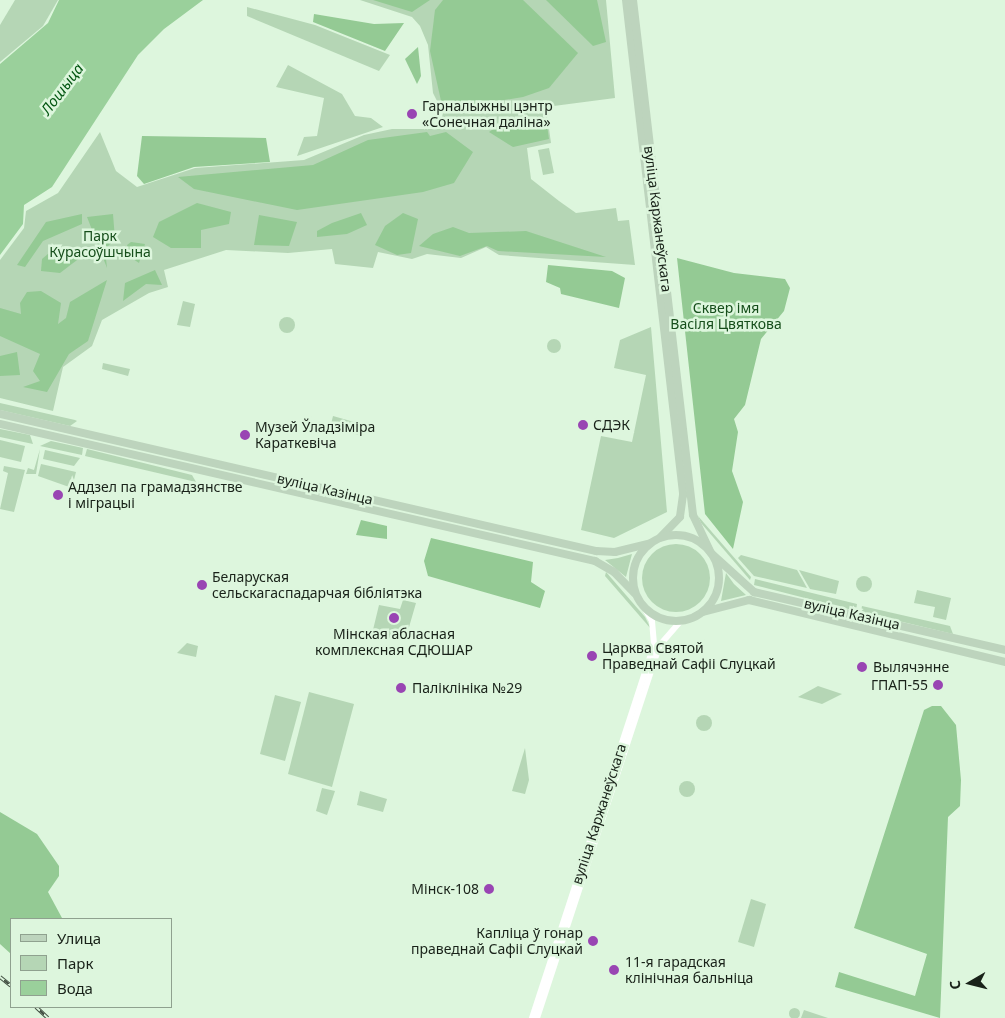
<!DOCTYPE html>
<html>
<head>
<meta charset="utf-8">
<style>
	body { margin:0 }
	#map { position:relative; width:1005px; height:1018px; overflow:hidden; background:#ddf6dd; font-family:"Noto Sans",sans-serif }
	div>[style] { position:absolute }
	.green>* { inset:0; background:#b5d6b5 }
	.round { border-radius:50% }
	.forest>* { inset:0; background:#94ca94 }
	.water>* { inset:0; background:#9ad09b }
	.tertiary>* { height:6px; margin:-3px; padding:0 3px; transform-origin:3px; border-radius:3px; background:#fff }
	.secondary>* { height:8px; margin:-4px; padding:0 4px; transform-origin:4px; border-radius:4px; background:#bdd4bd }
	.secondary>.ring { margin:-4px; padding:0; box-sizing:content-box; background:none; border:8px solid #bdd4bd; border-radius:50% }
	.rail>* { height:4px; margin-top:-2px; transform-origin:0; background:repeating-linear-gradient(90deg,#ddf6dd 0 5.5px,#435043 0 11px); box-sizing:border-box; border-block:1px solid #435043 }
	.dots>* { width:14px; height:14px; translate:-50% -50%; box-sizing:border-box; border:2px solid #ddf6dd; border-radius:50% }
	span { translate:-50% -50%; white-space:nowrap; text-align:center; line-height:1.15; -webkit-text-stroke:5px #ddf6dd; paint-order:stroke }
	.poi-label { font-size:14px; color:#192219 }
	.left { translate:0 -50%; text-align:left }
	.right { translate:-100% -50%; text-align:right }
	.street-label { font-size:14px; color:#192219 }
	.park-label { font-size:14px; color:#164e1b }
	.water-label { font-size:15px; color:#045713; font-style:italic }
	.legend { position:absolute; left:10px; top:918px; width:162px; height:90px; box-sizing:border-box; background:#ddf6dd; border:1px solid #8fa18f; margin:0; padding:6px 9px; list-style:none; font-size:15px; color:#192219 }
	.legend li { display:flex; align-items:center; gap:10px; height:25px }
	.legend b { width:25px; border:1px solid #8fa18f }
	.north { position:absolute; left:945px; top:958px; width:50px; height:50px; -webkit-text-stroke:4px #ddf6dd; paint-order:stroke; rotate:262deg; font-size:14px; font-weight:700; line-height:20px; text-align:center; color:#192219 }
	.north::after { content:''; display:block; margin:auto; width:18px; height:22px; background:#192219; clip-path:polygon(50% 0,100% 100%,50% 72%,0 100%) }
</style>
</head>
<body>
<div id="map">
	<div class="green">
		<div style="clip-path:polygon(15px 0,58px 0,43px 26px,0 62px,0 25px)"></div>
		<div style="clip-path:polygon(360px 0,606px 0,615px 98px,546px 107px,551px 143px,527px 148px,531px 179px,559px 201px,576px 213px,616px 208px,618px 221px,629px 220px,635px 265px,499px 255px,486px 247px,461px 258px,427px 254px,412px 259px,378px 252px,373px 268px,335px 264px,332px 249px,288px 253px,226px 250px,164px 270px,168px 287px,149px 293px,102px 320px,92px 346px,63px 367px,53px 411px,0 398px,0 260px,24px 228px,26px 211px,58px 193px,100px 132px,116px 171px,137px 187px,195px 168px,304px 160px,364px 135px,392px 129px,439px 129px,443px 113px,433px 93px,428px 45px,420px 26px,412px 17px)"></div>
		<div style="clip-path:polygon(247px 7px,315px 25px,390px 55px,379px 71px,247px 16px)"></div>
		<div style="clip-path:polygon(288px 65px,342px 94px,355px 116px,371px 118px,383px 127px,297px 156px,304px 137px,317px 136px,324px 98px,276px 87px)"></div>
		<div style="clip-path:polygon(549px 148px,554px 173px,543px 175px,538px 150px)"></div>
		<div style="clip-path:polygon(183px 301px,195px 304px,190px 327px,177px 325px)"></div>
		<div class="round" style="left:279px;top:317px;width:16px;height:16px"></div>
		<div style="clip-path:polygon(651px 327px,667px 512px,614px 538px,581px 530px,601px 436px,632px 442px,646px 375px,614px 368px,620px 340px)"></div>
		<div class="round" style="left:547px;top:339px;width:14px;height:14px"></div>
		<div style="clip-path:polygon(103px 363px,130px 369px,128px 376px,102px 369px)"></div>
		<div style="clip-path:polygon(0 403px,75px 420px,77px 421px,70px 426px,0 410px)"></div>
		<div style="clip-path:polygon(333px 416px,361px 424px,358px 435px,330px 428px)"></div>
		<div style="clip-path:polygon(0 429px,30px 435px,33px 444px,0 437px)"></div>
		<div style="clip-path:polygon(0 440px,25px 446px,21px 462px,0 457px)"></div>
		<div style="clip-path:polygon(51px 441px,83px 448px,82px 455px,40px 446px)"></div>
		<div style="clip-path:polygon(40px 449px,36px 474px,26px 474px,28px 468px,34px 470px)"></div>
		<div style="clip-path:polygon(87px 449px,192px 475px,196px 482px,85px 456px)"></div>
		<div style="clip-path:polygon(45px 450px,80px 458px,74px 466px,43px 459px)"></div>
		<div style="clip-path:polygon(41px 464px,76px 472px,72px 488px,38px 476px)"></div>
		<div style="clip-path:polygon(4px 466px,25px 470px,14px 512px,0 509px,8px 473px,3px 471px)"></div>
		<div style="clip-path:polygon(698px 516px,751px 577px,750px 580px,701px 523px)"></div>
		<div class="round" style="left:642px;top:544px;width:68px;height:68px"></div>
		<div style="clip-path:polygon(632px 554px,626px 577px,605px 560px,618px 558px)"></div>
		<div style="clip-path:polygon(741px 555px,797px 570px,807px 588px,754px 576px,738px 558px)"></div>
		<div style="clip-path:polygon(799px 570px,839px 581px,836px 594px,810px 589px)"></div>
		<div style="clip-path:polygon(606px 572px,645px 617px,651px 629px,605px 576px)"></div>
		<div style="clip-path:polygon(726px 573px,734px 584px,746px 595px,721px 601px)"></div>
		<div class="round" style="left:856px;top:576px;width:16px;height:16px"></div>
		<div style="clip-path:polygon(755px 579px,857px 604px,856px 611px,754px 585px)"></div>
		<div style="clip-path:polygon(917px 590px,951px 598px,946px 620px,933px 617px,935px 607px,914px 603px)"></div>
		<div style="clip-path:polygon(403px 600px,416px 603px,405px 641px,372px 634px,379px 605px,400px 609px)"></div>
		<div style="clip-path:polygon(862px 606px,950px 626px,953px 634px,861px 612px)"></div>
		<div style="clip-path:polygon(187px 643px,198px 646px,196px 657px,177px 653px)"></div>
		<div style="clip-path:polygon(818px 686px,842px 694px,822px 704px,798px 697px)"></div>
		<div style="clip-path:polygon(309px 692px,354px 704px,332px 787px,288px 774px)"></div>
		<div style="clip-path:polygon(275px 695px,301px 702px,285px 761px,260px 754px)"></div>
		<div class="round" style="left:696px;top:715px;width:16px;height:16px"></div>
		<div style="clip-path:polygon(525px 748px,529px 780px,525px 794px,512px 791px)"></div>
		<div class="round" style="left:679px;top:781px;width:16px;height:16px"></div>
		<div style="clip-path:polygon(322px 788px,335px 791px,327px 815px,316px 811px)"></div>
		<div style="clip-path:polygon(360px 791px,387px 799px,383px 812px,357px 805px)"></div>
		<div style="clip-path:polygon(751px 899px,766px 904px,754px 947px,738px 942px)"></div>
		<div class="round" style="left:788.5px;top:1007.5px;width:11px;height:11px"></div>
		<div style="clip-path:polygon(804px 1010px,828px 1018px,801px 1018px)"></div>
	</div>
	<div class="forest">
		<div style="clip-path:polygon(373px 0,430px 0,412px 12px)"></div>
		<div style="clip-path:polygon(443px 0,523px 0,578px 53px,549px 88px,523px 97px,443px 110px,430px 51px,435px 10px)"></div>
		<div style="clip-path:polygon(546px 0,597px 0,606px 42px,593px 46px)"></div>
		<div style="clip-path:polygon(314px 14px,374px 24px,404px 23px,385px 51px,313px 22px)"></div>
		<div style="clip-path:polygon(418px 47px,421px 76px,417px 84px,405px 59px)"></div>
		<div style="clip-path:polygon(546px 118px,549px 139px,513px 147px,489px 132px,502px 123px)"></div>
		<div style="clip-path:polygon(427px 132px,430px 136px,446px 132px,473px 152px,454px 183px,423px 192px,297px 210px,194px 189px,178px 177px,313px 165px,368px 140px)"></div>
		<div style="clip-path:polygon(142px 136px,266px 138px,270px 162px,194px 167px,144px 184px,137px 176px)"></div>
		<div style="clip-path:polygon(197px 203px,231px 212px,229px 224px,201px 230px,201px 248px,171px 248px,153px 237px,159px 222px)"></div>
		<div style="clip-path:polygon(361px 213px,367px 225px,347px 234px,317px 237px,317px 231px,332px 223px)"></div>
		<div style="clip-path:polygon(403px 213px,418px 219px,411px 253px,397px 255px,375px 245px,385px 226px)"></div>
		<div style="clip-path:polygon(82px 214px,82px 224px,43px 241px,25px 267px,17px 265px,46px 222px)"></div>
		<div style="clip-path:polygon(113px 214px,115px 239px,105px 249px,107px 268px,87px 217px)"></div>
		<div style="clip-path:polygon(259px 215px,297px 222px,289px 246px,254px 245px)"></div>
		<div style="clip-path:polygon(453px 227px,469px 233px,526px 231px,606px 257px,498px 251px,487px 246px,460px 256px,419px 246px,433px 234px)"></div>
		<div style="clip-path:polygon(131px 242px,145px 244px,139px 263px,130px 257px,127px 245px)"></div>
		<div style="clip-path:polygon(55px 248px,74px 251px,81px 257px,60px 273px,41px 271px,42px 259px)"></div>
		<div style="clip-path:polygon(677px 258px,734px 273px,785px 279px,790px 288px,784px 311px,761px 339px,745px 405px,734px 419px,738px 432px,732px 471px,743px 502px,733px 549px,705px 514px)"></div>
		<div style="clip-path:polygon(548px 265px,612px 271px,625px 278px,619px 308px,561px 294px,560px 288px,546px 282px)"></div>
		<div style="clip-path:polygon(155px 270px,162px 285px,146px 284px,123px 301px,125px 283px)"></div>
		<div style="clip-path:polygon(107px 280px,88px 341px,69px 354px,47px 392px,23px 387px,40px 381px,33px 371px,40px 354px,0 336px,0 308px,21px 314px,20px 303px,27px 292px,41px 291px,61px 303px,58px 324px,66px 318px,70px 302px)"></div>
		<div style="clip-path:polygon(17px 352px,20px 375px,0 376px,0 356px)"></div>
		<div style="clip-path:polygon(361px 520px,387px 526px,387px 539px,356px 535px)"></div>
		<div style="clip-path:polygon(431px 538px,533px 562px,531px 582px,545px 591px,540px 608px,428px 576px,424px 561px)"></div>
		<div style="clip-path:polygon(932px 706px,941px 706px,956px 725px,961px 780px,960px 806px,948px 817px,940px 1018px,835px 987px,839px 972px,915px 996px,927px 954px,854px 928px,924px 710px)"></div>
		<div style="clip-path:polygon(0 812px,37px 834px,59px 866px,59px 876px,48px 892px,62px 918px,11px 919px,11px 954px,0 944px)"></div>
	</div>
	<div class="water">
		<div style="clip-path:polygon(59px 0,203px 0,164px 29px,138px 55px,52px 187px,24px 205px,23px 224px,0 255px,0 64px,48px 23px)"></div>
	</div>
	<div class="tertiary">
		<div style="left:532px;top:1018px;width:393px;rotate:-71.9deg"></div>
		<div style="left:654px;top:644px;width:23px;rotate:-95deg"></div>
		<div style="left:652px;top:621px;width:14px;rotate:-120deg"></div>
		<div style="left:537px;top:1018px;width:391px;rotate:-71.8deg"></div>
		<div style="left:659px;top:646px;width:33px;rotate:-49deg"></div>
	</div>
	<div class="secondary">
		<div style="left:626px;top:0;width:498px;rotate:83.4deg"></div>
		<div style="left:683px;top:495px;width:22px;rotate:98deg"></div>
		<div style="left:680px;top:517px;width:28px;rotate:134deg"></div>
		<div style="left:633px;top:0;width:518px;rotate:83.35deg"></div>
		<div style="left:693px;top:515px;width:42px;rotate:64.7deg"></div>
		<div style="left:0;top:414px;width:612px;rotate:12.95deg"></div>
		<div style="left:596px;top:551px;width:19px;rotate:3deg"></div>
		<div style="left:615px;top:552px;width:36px;rotate:-14deg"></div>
		<div style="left:0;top:424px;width:611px;rotate:12.97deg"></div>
		<div style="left:595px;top:561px;width:22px;rotate:30deg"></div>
		<div style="left:614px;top:572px;width:30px;rotate:46deg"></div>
		<div class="ring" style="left:633px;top:535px;width:78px;height:78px"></div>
		<div style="left:712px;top:554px;width:57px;rotate:42.1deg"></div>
		<div style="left:754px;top:592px;width:258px;rotate:13deg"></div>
		<div style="left:703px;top:612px;width:48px;rotate:-14.6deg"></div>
		<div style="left:749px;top:600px;width:263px;rotate:13.6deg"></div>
	</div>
	<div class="rail">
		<div style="left:0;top:977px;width:14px;rotate:39deg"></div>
		<div style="left:36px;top:1007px;width:16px;rotate:43deg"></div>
	</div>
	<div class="dots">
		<div style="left:412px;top:114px;background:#9945b3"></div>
		<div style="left:583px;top:425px;background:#9945b3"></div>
		<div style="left:245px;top:435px;background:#9945b3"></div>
		<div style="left:58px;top:495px;background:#9945b3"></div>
		<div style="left:202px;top:585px;background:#9945b3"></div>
		<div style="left:394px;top:618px;background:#9945b3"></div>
		<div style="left:592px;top:656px;background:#9945b3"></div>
		<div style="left:862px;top:667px;background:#9945b3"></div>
		<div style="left:938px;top:685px;background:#9945b3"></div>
		<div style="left:401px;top:688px;background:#9945b3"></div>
		<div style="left:489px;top:889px;background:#9945b3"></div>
		<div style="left:593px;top:941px;background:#9945b3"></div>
		<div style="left:614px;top:970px;background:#9945b3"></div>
	</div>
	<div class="poi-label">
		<span class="left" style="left:422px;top:114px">Гарналыжны цэнтр<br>«Сонечная даліна»</span>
		<span class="left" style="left:593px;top:425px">СДЭК</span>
		<span class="left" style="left:255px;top:435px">Музей Ўладзіміра<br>Караткевіча</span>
		<span class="left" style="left:68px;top:495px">Аддзел па грамадзянстве<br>і міграцыі</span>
		<span class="left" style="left:212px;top:585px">Беларуская<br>сельскагаспадарчая бібліятэка</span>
		<span style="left:394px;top:642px">Мінская абласная<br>комплексная СДЮШАР</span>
		<span class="left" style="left:602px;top:656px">Царква Святой<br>Праведнай Сафіі Слуцкай</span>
		<span class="left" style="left:873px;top:667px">Вылячэнне</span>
		<span class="right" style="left:928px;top:685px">ГПАП-55</span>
		<span class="left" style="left:412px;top:688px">Паліклініка №29</span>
		<span class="right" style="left:479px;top:889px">Мінск-108</span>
		<span class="right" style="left:583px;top:941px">Капліца ў гонар<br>праведнай Сафіі Слуцкай</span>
		<span class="left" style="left:625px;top:970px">11-я гарадская<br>клінічная бальніца</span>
	</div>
	<div class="street-label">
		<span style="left:658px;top:219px;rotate:83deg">вуліца Каржанеўскага</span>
		<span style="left:325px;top:489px;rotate:13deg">вуліца Казінца</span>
		<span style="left:852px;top:614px;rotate:13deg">вуліца Казінца</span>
		<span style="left:599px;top:814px;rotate:-72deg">вуліца Каржанеўскага</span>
	</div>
	<div class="park-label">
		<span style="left:100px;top:244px">Парк<br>Курасоўшчына</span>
		<span style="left:726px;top:316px">Сквер імя<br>Васіля Цвяткова</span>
	</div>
	<div class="water-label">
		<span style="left:62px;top:89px;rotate:-53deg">Лошыца</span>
	</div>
	<ul class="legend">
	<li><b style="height:6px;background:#bdd4bd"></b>Улица</li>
	<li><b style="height:14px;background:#b5d6b5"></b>Парк</li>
	<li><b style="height:14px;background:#9ad09b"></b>Вода</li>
	</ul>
	<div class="north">С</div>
</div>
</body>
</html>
